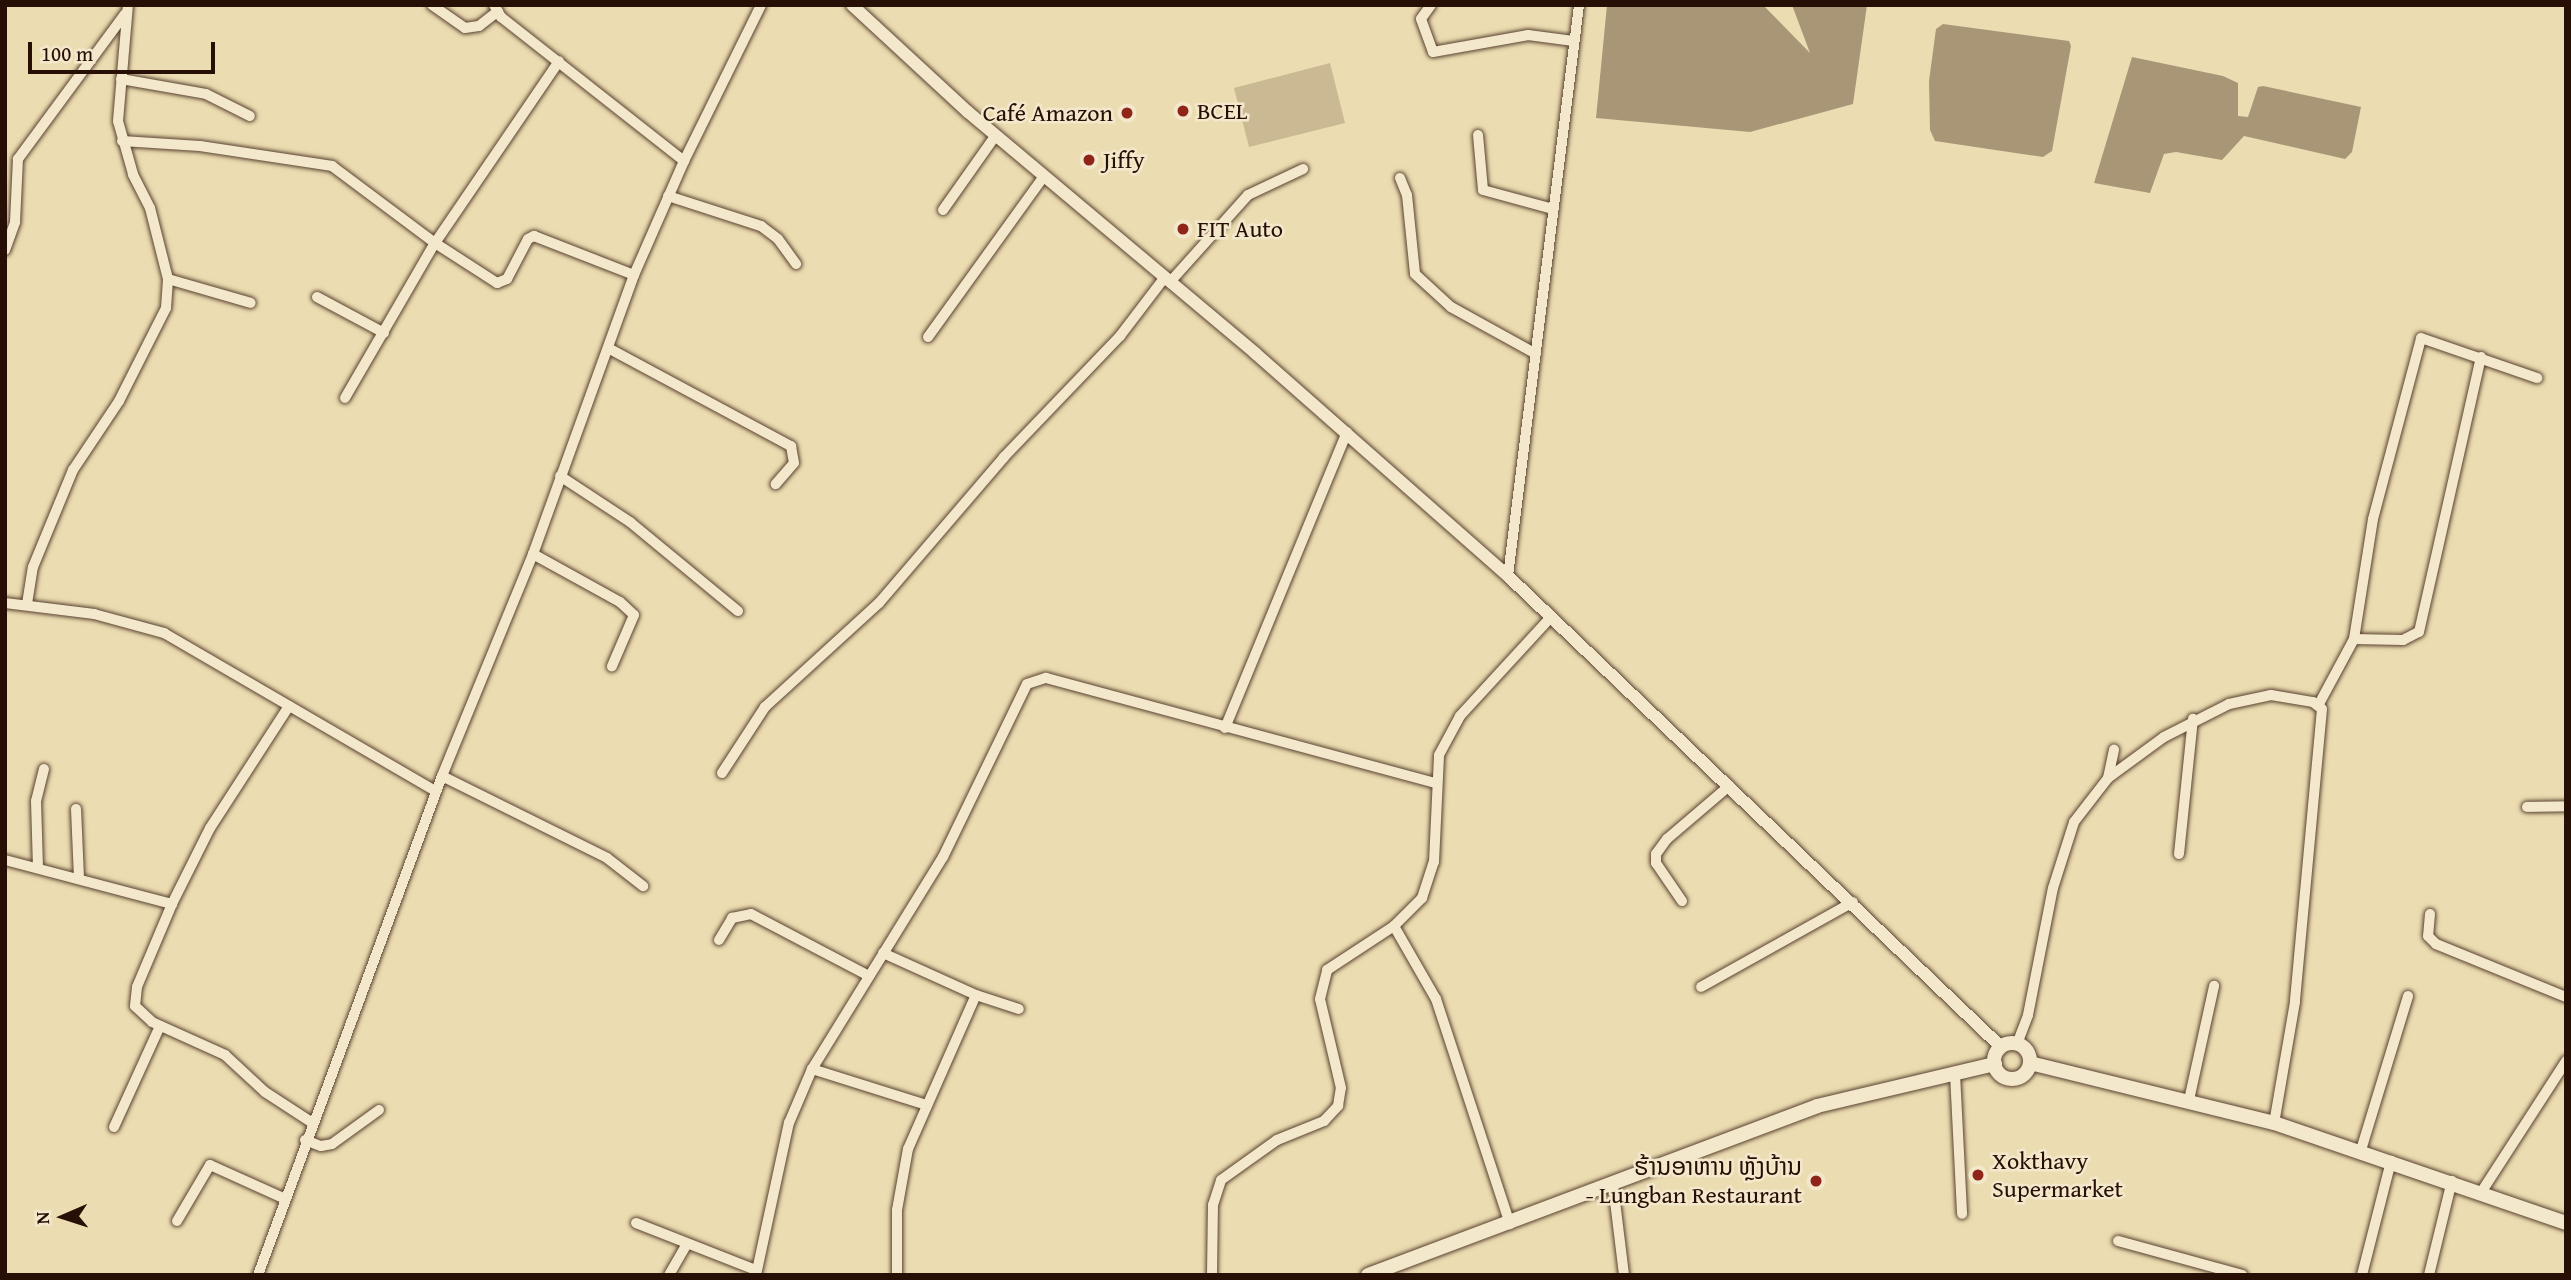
<!DOCTYPE html>
<html>
<head>
<meta charset="utf-8">
<style>
	body { margin:0 }
	#map { position:relative; width:2571px; height:1280px; overflow:hidden; background:#ecdcb1; font-family:"Gentium Book Plus","Noto Sans Lao",serif }
	div>[style] { position:absolute }
	.green>* { inset:0; background:#cbb994 }
	.water>* { inset:0; background:#a99677 }
	.roads { filter:drop-shadow(0 0 2px #594230) drop-shadow(0 0 2px #594230) }
	.minor>* { height:10px; margin:-5px; padding:0 5px; transform-origin:5px; border-radius:5px; background:#f3e8cc }
	.tertiary>* { height:12px; margin:-6px; padding:0 6px; transform-origin:6px; border-radius:6px; background:#f3e8cc }
	.secondary>* { height:14px; margin:-7px; padding:0 7px; transform-origin:7px; border-radius:7px; background:#f3e8cc }
	.secondary>.ring { margin:-7px; padding:0; box-sizing:content-box; background:none; border:14px solid #f3e8cc; border-radius:50% }
	.dots>* { width:19px; height:19px; translate:-50% -50%; box-sizing:border-box; border:4px solid #f3e8cc; border-radius:50% }
	span { translate:-50% -50%; white-space:nowrap; text-align:center; line-height:1.15; -webkit-text-stroke:5px #f3e8cc; paint-order:stroke }
	.poi-label { font-size:24px; color:#280f05 }
	.left { translate:0 -50%; text-align:left }
	.right { translate:-100% -50%; text-align:right }
	.frame { position:absolute; inset:0; border:7px solid #280f05; pointer-events:none }
	.north { position:absolute; left:28px; top:1182px; width:70px; height:70px; -webkit-text-stroke:5px #f3e8cc; paint-order:stroke; rotate:267deg; font-size:19px; font-weight:700; line-height:28px; text-align:center; color:#280f05 }
	.north::after { content:''; display:block; margin:auto; width:24px; height:32px; background:#280f05; clip-path:polygon(50% 0,100% 100%,50% 72%,0 100%) }
	.scale { position:absolute; left:28px; top:42px; width:187px; height:32px; box-sizing:border-box; border:4px solid #280f05; border-top:0; padding-left:9px; font-size:21px; line-height:24px; white-space:nowrap; color:#280f05; -webkit-text-stroke:5px #f3e8cc; paint-order:stroke }
</style>
</head>
<body>
<div id="map">
	<div class="green">
		<div style="clip-path:polygon(1330px 63px,1345px 123px,1249px 147px,1234px 88px)"></div>
	</div>
	<div class="water">
		<div style="clip-path:polygon(1607px 5px,1763px 5px,1810px 53px,1792px 5px,1867px 5px,1853px 104px,1750px 132px,1596px 118px)"></div>
		<div style="clip-path:polygon(1943px 24px,2069px 41px,2071px 46px,2052px 151px,2043px 157px,1935px 141px,1930px 130px,1929px 81px,1936px 29px)"></div>
		<div style="clip-path:polygon(2132px 57px,2223px 76px,2238px 83px,2238px 116px,2248px 117px,2258px 87px,2263px 86px,2361px 107px,2352px 152px,2345px 159px,2244px 136px,2222px 160px,2176px 152px,2164px 154px,2150px 193px,2094px 183px)"></div>
	</div>
	<div class="roads">
		<div class="minor">
			<div style="left:432px;top:5px;width:40px;rotate:34.9deg"></div>
			<div style="left:465px;top:28px;width:14px;rotate:-8deg"></div>
			<div style="left:479px;top:26px;width:24px;rotate:-38deg"></div>
			<div style="left:494px;top:5px;width:14px;rotate:60deg"></div>
			<div style="left:501px;top:17px;width:233px;rotate:38.2deg"></div>
			<div style="left:1431px;top:5px;width:17px;rotate:126deg"></div>
			<div style="left:1421px;top:19px;width:35px;rotate:70deg"></div>
			<div style="left:1433px;top:52px;width:97px;rotate:-10.1deg"></div>
			<div style="left:1528px;top:35px;width:46px;rotate:7.4deg"></div>
			<div style="left:121px;top:79px;width:86px;rotate:10deg"></div>
			<div style="left:206px;top:94px;width:49px;rotate:26.6deg"></div>
			<div style="left:1478px;top:135px;width:55px;rotate:84.8deg"></div>
			<div style="left:1483px;top:190px;width:73px;rotate:15.2deg"></div>
			<div style="left:122px;top:141px;width:78px;rotate:3.7deg"></div>
			<div style="left:200px;top:146px;width:134px;rotate:8.6deg"></div>
			<div style="left:332px;top:166px;width:129px;rotate:36.8deg"></div>
			<div style="left:435px;top:243px;width:74px;rotate:32.8deg"></div>
			<div style="left:497px;top:283px;width:11px;rotate:-22deg"></div>
			<div style="left:507px;top:279px;width:45px;rotate:-62.3deg"></div>
			<div style="left:528px;top:239px;width:7px;rotate:-27deg"></div>
			<div style="left:534px;top:236px;width:107px;rotate:21.3deg"></div>
			<div style="left:1400px;top:178px;width:18px;rotate:68deg"></div>
			<div style="left:1407px;top:195px;width:79px;rotate:84.2deg"></div>
			<div style="left:1415px;top:274px;width:49px;rotate:42.5deg"></div>
			<div style="left:1451px;top:307px;width:97px;rotate:28.9deg"></div>
			<div style="left:668px;top:196px;width:98px;rotate:17.9deg"></div>
			<div style="left:761px;top:226px;width:21px;rotate:37deg"></div>
			<div style="left:778px;top:239px;width:31px;rotate:54deg"></div>
			<div style="left:943px;top:210px;width:92px;rotate:-54.8deg"></div>
			<div style="left:5px;top:250px;width:30px;rotate:-70deg"></div>
			<div style="left:15px;top:222px;width:63px;rotate:-87.3deg"></div>
			<div style="left:18px;top:159px;width:180px;rotate:-53.6deg"></div>
			<div style="left:168px;top:279px;width:86px;rotate:16.1deg"></div>
			<div style="left:1170px;top:282px;width:117px;rotate:-48.1deg"></div>
			<div style="left:1248px;top:195px;width:61px;rotate:-25.3deg"></div>
			<div style="left:317px;top:297px;width:76px;rotate:28.2deg"></div>
			<div style="left:928px;top:337px;width:198px;rotate:-54.2deg"></div>
			<div style="left:608px;top:348px;width:208px;rotate:28.2deg"></div>
			<div style="left:791px;top:446px;width:17px;rotate:80deg"></div>
			<div style="left:794px;top:463px;width:28px;rotate:131deg"></div>
			<div style="left:345px;top:398px;width:179px;rotate:-59.9deg"></div>
			<div style="left:435px;top:243px;width:220px;rotate:-55.7deg"></div>
			<div style="left:560px;top:476px;width:84px;rotate:33.3deg"></div>
			<div style="left:630px;top:522px;width:140px;rotate:39.5deg"></div>
			<div style="left:533px;top:554px;width:99px;rotate:28.9deg"></div>
			<div style="left:620px;top:602px;width:19px;rotate:43deg"></div>
			<div style="left:634px;top:615px;width:56px;rotate:113.3deg"></div>
			<div style="left:1508px;top:576px;width:575px;rotate:-82.91deg"></div>
			<div style="left:5px;top:603px;width:90px;rotate:7deg"></div>
			<div style="left:94px;top:614px;width:73px;rotate:15.2deg"></div>
			<div style="left:164px;top:633px;width:315px;rotate:30.2deg"></div>
			<div style="left:27px;top:604px;width:37px;rotate:-81deg"></div>
			<div style="left:33px;top:567px;width:105px;rotate:-67.6deg"></div>
			<div style="left:73px;top:470px;width:83px;rotate:-56.3deg"></div>
			<div style="left:119px;top:401px;width:104px;rotate:-63.2deg"></div>
			<div style="left:166px;top:308px;width:29px;rotate:-86deg"></div>
			<div style="left:168px;top:279px;width:73px;rotate:-104.2deg"></div>
			<div style="left:150px;top:208px;width:38px;rotate:-117deg"></div>
			<div style="left:133px;top:174px;width:55px;rotate:-105.8deg"></div>
			<div style="left:118px;top:121px;width:116px;rotate:-85.1deg"></div>
			<div style="left:2354px;top:639px;width:49px;rotate:1.2deg"></div>
			<div style="left:2403px;top:640px;width:18px;rotate:-27deg"></div>
			<div style="left:2419px;top:632px;width:282px;rotate:-77.3deg"></div>
			<div style="left:2319px;top:704px;width:74px;rotate:-61.7deg"></div>
			<div style="left:2354px;top:639px;width:121px;rotate:-81deg"></div>
			<div style="left:2373px;top:519px;width:187px;rotate:-75.1deg"></div>
			<div style="left:2421px;top:338px;width:123px;rotate:19deg"></div>
			<div style="left:289px;top:706px;width:145px;rotate:122.9deg"></div>
			<div style="left:210px;top:828px;width:85px;rotate:116.6deg"></div>
			<div style="left:172px;top:904px;width:90px;rotate:112.9deg"></div>
			<div style="left:137px;top:987px;width:19px;rotate:96deg"></div>
			<div style="left:135px;top:1006px;width:23px;rotate:43deg"></div>
			<div style="left:152px;top:1022px;width:80px;rotate:24.3deg"></div>
			<div style="left:225px;top:1055px;width:54px;rotate:42.8deg"></div>
			<div style="left:265px;top:1092px;width:55px;rotate:33.1deg"></div>
			<div style="left:1225px;top:728px;width:320px;rotate:-67.6deg"></div>
			<div style="left:722px;top:773px;width:79px;rotate:-56.9deg"></div>
			<div style="left:765px;top:707px;width:154px;rotate:-42.4deg"></div>
			<div style="left:879px;top:603px;width:192px;rotate:-49.4deg"></div>
			<div style="left:1004px;top:457px;width:168px;rotate:-46.2deg"></div>
			<div style="left:1120px;top:336px;width:74px;rotate:-52.7deg"></div>
			<div style="left:442px;top:776px;width:184px;rotate:26.4deg"></div>
			<div style="left:607px;top:858px;width:46px;rotate:37.9deg"></div>
			<div style="left:2108px;top:778px;width:69px;rotate:-36.2deg"></div>
			<div style="left:2164px;top:737px;width:73px;rotate:-26.9deg"></div>
			<div style="left:2229px;top:704px;width:43px;rotate:-12.1deg"></div>
			<div style="left:2271px;top:695px;width:43px;rotate:9.5deg"></div>
			<div style="left:2313px;top:702px;width:11px;rotate:38deg"></div>
			<div style="left:2322px;top:709px;width:294px;rotate:95.3deg"></div>
			<div style="left:2295px;top:1002px;width:123px;rotate:99.8deg"></div>
			<div style="left:2527px;top:807px;width:39px;rotate:-1deg"></div>
			<div style="left:76px;top:809px;width:69px;rotate:87.5deg"></div>
			<div style="left:2179px;top:854px;width:136px;rotate:-84.1deg"></div>
			<div style="left:5px;top:860px;width:173px;rotate:14.8deg"></div>
			<div style="left:38px;top:868px;width:67px;rotate:-91.7deg"></div>
			<div style="left:36px;top:801px;width:33px;rotate:-76deg"></div>
			<div style="left:1682px;top:901px;width:46px;rotate:-124.4deg"></div>
			<div style="left:1656px;top:863px;width:9px;rotate:-90deg"></div>
			<div style="left:1656px;top:854px;width:19px;rotate:-54deg"></div>
			<div style="left:1667px;top:839px;width:82px;rotate:-40.5deg"></div>
			<div style="left:2430px;top:914px;width:22px;rotate:95deg"></div>
			<div style="left:2428px;top:936px;width:11px;rotate:45deg"></div>
			<div style="left:2436px;top:944px;width:140px;rotate:22.2deg"></div>
			<div style="left:1394px;top:926px;width:84px;rotate:60.1deg"></div>
			<div style="left:1436px;top:999px;width:237px;rotate:71.8deg"></div>
			<div style="left:719px;top:940px;width:26px;rotate:-59deg"></div>
			<div style="left:732px;top:918px;width:19px;rotate:-12deg"></div>
			<div style="left:751px;top:914px;width:133px;rotate:27.7deg"></div>
			<div style="left:883px;top:953px;width:102px;rotate:24.3deg"></div>
			<div style="left:976px;top:995px;width:45px;rotate:18deg"></div>
			<div style="left:1701px;top:987px;width:174px;rotate:-29.2deg"></div>
			<div style="left:2017px;top:1044px;width:31px;rotate:-69deg"></div>
			<div style="left:2028px;top:1015px;width:129px;rotate:-78.9deg"></div>
			<div style="left:2053px;top:888px;width:69px;rotate:-72.3deg"></div>
			<div style="left:2074px;top:822px;width:56px;rotate:-52.3deg"></div>
			<div style="left:2108px;top:778px;width:29px;rotate:-78deg"></div>
			<div style="left:812px;top:1069px;width:120px;rotate:17.5deg"></div>
			<div style="left:1955px;top:1074px;width:140px;rotate:87.1deg"></div>
			<div style="left:2189px;top:1100px;width:117px;rotate:-77.6deg"></div>
			<div style="left:114px;top:1127px;width:111px;rotate:-65.5deg"></div>
			<div style="left:305px;top:1140px;width:17px;rotate:21deg"></div>
			<div style="left:321px;top:1146px;width:11px;rotate:-10deg"></div>
			<div style="left:332px;top:1144px;width:58px;rotate:-35.9deg"></div>
			<div style="left:2361px;top:1150px;width:161px;rotate:-73deg"></div>
			<div style="left:1613px;top:1185px;width:91px;rotate:83deg"></div>
			<div style="left:2482px;top:1191px;width:155px;rotate:-57.1deg"></div>
			<div style="left:177px;top:1221px;width:65px;rotate:-59.5deg"></div>
			<div style="left:210px;top:1165px;width:80px;rotate:24.3deg"></div>
			<div style="left:636px;top:1223px;width:129px;rotate:21.4deg"></div>
			<div style="left:2118px;top:1241px;width:129px;rotate:15.3deg"></div>
			<div style="left:258px;top:1275px;width:532px;rotate:-69.76deg"></div>
			<div style="left:442px;top:776px;width:240px;rotate:-67.7deg"></div>
			<div style="left:533px;top:554px;width:297px;rotate:-70.1deg"></div>
			<div style="left:634px;top:275px;width:124px;rotate:-66.3deg"></div>
			<div style="left:684px;top:161px;width:174px;rotate:-63.7deg"></div>
			<div style="left:669px;top:1275px;width:36px;rotate:-60deg"></div>
			<div style="left:756px;top:1275px;width:156px;rotate:-77.8deg"></div>
			<div style="left:789px;top:1123px;width:59px;rotate:-66.9deg"></div>
			<div style="left:812px;top:1069px;width:249px;rotate:-58.3deg"></div>
			<div style="left:943px;top:857px;width:192px;rotate:-64.1deg"></div>
			<div style="left:1027px;top:684px;width:20px;rotate:-18deg"></div>
			<div style="left:1046px;top:678px;width:402px;rotate:15.1deg"></div>
			<div style="left:897px;top:1275px;width:65px;rotate:-90deg"></div>
			<div style="left:897px;top:1210px;width:62px;rotate:-79.8deg"></div>
			<div style="left:908px;top:1149px;width:168px;rotate:-66.2deg"></div>
			<div style="left:1212px;top:1275px;width:70px;rotate:-89.2deg"></div>
			<div style="left:1213px;top:1205px;width:26px;rotate:-72deg"></div>
			<div style="left:1221px;top:1180px;width:69px;rotate:-35.5deg"></div>
			<div style="left:1277px;top:1140px;width:51px;rotate:-22deg"></div>
			<div style="left:1324px;top:1121px;width:21px;rotate:-47deg"></div>
			<div style="left:1338px;top:1106px;width:18px;rotate:-81deg"></div>
			<div style="left:1341px;top:1088px;width:91px;rotate:-103.3deg"></div>
			<div style="left:1320px;top:999px;width:30px;rotate:-76deg"></div>
			<div style="left:1327px;top:970px;width:80px;rotate:-33.3deg"></div>
			<div style="left:1394px;top:926px;width:40px;rotate:-45deg"></div>
			<div style="left:1422px;top:898px;width:38px;rotate:-72deg"></div>
			<div style="left:1434px;top:862px;width:107px;rotate:-87.3deg"></div>
			<div style="left:1439px;top:755px;width:44px;rotate:-61.7deg"></div>
			<div style="left:1460px;top:716px;width:134px;rotate:-47.4deg"></div>
			<div style="left:2362px;top:1275px;width:118px;rotate:-75.7deg"></div>
			<div style="left:2429px;top:1275px;width:97px;rotate:-76.3deg"></div>
		</div>
		<div class="tertiary">
			<div style="left:852px;top:5px;width:158px;rotate:42.7deg"></div>
			<div style="left:968px;top:112px;width:375px;rotate:40deg"></div>
			<div style="left:1255px;top:353px;width:337px;rotate:41.4deg"></div>
			<div style="left:1508px;top:576px;width:682px;rotate:43.69deg"></div>
		</div>
		<div class="secondary">
			<div class="ring" style="left:1994px;top:1043px;width:22px;height:22px"></div>
			<div style="left:2030px;top:1063px;width:251px;rotate:13.8deg"></div>
			<div style="left:2274px;top:1123px;width:309px;rotate:18.9deg"></div>
			<div style="left:1368px;top:1275px;width:480px;rotate:-20.6deg"></div>
			<div style="left:1817px;top:1106px;width:183px;rotate:-13.3deg"></div>
		</div>
	</div>
	<div class="dots">
		<div style="left:1183px;top:111px;background:#8f2418"></div>
		<div style="left:1127px;top:113px;background:#8f2418"></div>
		<div style="left:1089px;top:160px;background:#8f2418"></div>
		<div style="left:1183px;top:229px;background:#8f2418"></div>
		<div style="left:1978px;top:1175px;background:#8f2418"></div>
		<div style="left:1816px;top:1181px;background:#8f2418"></div>
	</div>
	<div class="poi-label">
		<span class="left" style="left:1197px;top:111px">BCEL</span>
		<span class="right" style="left:1113px;top:113px">Café Amazon</span>
		<span class="left" style="left:1103px;top:160px">Jiffy</span>
		<span class="left" style="left:1197px;top:229px">FIT Auto</span>
		<span class="left" style="left:1992px;top:1175px">Xokthavy<br>Supermarket</span>
		<span class="right" style="left:1802px;top:1181px">ຮ້ານອາຫານ ຫຼັງບ້ານ<br>- Lungban Restaurant</span>
	</div>
	<div class="frame"></div>
	<div class="north">N</div>
	<div class="scale">100 m</div>
</div>
</body>
</html>
